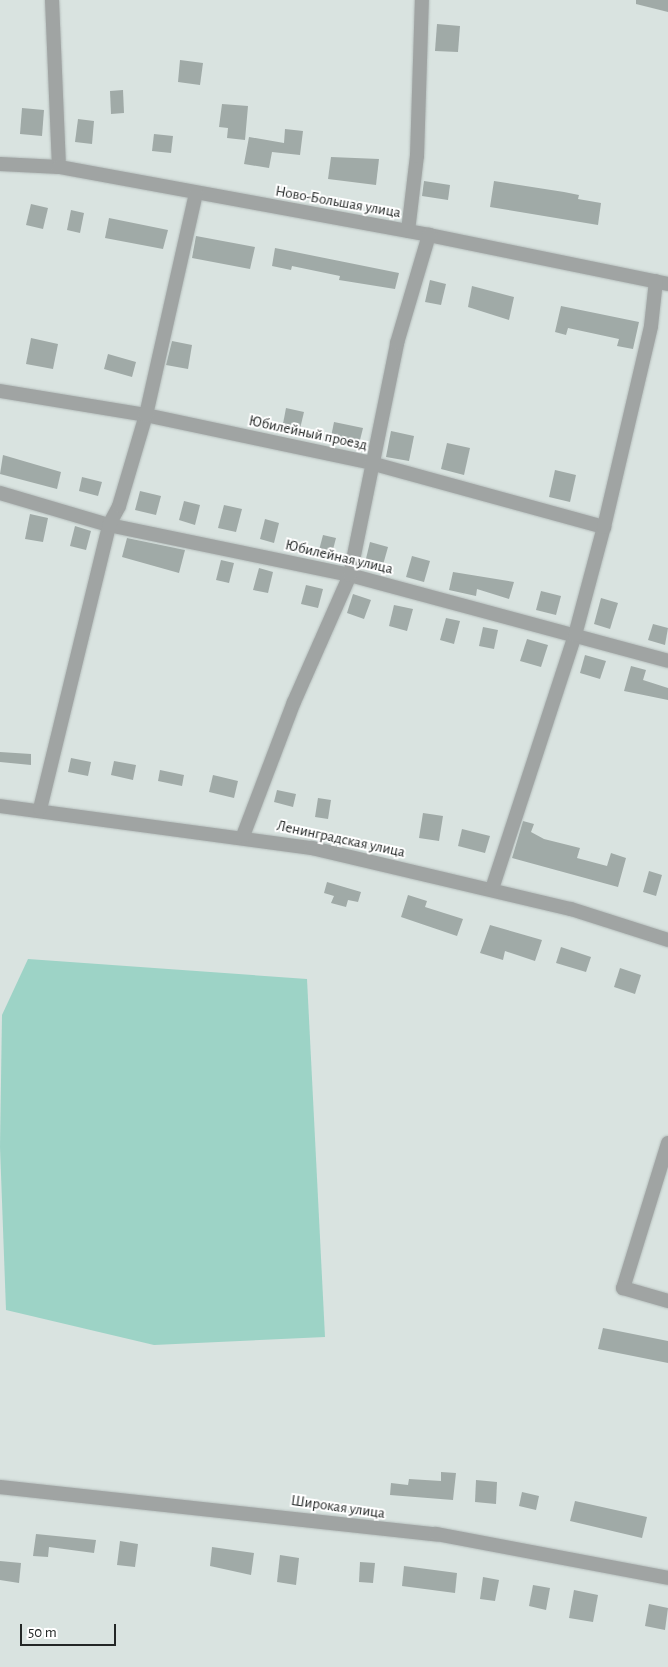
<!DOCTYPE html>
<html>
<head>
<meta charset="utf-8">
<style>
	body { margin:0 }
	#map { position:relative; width:668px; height:1667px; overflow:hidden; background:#d9e3e0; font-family:"Alegreya Sans",sans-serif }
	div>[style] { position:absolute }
	.green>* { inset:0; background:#9dd3c6 }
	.building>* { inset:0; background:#a0aaa7 }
	.roads { filter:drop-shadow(0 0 1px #b8c1bf) drop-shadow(0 0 1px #b8c1bf) }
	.street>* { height:14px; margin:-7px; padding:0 7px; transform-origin:7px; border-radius:7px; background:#a0a4a3 }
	span { translate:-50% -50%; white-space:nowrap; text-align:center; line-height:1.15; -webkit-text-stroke:4px #fff; paint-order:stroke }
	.street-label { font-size:15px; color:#232726 }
	.scale { position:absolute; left:20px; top:1624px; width:96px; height:22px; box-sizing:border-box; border:2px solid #232726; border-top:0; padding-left:6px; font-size:15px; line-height:18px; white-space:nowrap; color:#232726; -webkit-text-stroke:4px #fff; paint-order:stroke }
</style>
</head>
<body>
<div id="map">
	<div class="green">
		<div style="clip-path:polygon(28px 959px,307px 979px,325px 1337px,154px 1345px,6px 1310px,0 1147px,2px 1015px)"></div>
	</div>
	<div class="building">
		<div style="clip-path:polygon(636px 0,668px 0,668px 12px,636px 4px)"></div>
		<div style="clip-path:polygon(437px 24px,460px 26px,458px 52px,435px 51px)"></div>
		<div style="clip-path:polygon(180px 60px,203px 63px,200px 85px,178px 82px)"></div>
		<div style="clip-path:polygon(123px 90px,124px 113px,111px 114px,110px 91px)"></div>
		<div style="clip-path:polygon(222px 104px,248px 106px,245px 140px,227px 138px,228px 128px,219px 127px)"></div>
		<div style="clip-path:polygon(22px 108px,44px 110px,42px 136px,20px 134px)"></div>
		<div style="clip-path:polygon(78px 119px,94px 121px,92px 144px,75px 142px)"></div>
		<div style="clip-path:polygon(285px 129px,303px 131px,300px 155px,272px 152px,269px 168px,244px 164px,249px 137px,284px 143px)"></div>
		<div style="clip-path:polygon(154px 134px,173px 136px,171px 153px,152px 151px)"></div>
		<div style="clip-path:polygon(331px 157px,379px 159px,376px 185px,328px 179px)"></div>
		<div style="clip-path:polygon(424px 181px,450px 185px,448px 200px,422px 196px)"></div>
		<div style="clip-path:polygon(494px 181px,564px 192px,579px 195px,578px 199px,601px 203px,598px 225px,490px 207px)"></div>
		<div style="clip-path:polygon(31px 204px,48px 208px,43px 229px,26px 225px)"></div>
		<div style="clip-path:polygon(71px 210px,84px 213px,80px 233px,67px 230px)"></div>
		<div style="clip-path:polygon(109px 218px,168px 230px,163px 249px,105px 238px)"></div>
		<div style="clip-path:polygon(196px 236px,255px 247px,250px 269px,192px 258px)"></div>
		<div style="clip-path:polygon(275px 248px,399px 273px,395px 289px,339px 280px,340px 276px,292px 266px,291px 270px,272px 266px)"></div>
		<div style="clip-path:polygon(430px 280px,446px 284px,441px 305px,425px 302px)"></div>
		<div style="clip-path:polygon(472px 286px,514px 297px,509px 320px,468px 307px)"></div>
		<div style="clip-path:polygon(561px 306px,639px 322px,633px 349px,617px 346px,619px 339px,568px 328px,566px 335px,555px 332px)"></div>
		<div style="clip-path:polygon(31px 338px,58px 344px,53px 369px,26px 364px)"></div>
		<div style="clip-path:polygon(172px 341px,192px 345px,188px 369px,166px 365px)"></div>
		<div style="clip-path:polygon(108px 354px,136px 362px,132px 377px,104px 369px)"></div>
		<div style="clip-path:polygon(286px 408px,304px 412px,299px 433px,282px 429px)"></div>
		<div style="clip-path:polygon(334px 422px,363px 428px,358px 448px,330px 442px)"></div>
		<div style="clip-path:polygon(391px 431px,414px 436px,409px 461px,386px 457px)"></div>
		<div style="clip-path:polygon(447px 443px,470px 448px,464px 475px,441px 469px)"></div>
		<div style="clip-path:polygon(3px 455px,61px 472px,57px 489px,0 474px)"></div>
		<div style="clip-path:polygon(555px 470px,576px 475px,570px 502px,549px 497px)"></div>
		<div style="clip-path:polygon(82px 477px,102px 482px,98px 496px,79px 491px)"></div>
		<div style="clip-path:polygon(140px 491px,161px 496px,156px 515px,135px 510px)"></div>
		<div style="clip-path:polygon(184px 501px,200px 505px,195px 525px,179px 520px)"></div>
		<div style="clip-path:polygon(224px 505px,242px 509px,236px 532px,218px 528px)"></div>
		<div style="clip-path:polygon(30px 514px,48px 518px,43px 542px,25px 539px)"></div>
		<div style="clip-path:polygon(265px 519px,279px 523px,274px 543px,260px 539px)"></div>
		<div style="clip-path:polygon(75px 526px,91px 531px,86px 550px,70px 546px)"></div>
		<div style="clip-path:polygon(323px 535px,336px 538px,331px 557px,318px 554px)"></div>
		<div style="clip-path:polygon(127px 538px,185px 550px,179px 573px,122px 557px)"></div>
		<div style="clip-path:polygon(370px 542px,388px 547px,381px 572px,364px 567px)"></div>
		<div style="clip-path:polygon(412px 556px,430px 561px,424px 582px,406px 577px)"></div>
		<div style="clip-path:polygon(221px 560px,234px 563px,229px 583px,216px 580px)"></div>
		<div style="clip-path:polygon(259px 568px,273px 572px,268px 593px,253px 590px)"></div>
		<div style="clip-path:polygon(453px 572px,514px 582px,509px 599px,477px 589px,476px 596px,449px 590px)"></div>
		<div style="clip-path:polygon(306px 585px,323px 589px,318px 608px,301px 604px)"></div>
		<div style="clip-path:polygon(541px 591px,561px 596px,556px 615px,536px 610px)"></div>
		<div style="clip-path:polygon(353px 594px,371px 600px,364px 619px,347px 613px)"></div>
		<div style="clip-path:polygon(601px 598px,618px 603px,610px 629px,594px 624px)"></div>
		<div style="clip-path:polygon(394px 605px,413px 609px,407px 631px,389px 626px)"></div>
		<div style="clip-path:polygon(446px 618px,460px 621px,454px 644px,440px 640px)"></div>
		<div style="clip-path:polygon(653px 624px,668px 628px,665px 645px,648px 640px)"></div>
		<div style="clip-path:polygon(483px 627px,498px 630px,494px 649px,479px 646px)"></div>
		<div style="clip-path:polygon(527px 639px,548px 645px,541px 667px,520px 661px)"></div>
		<div style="clip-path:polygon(585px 655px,606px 661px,600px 679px,580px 673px)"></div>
		<div style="clip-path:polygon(631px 666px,646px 670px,643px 680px,668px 688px,668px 700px,624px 691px)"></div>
		<div style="clip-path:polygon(0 752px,31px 754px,31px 765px,0 762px)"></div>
		<div style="clip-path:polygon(71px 758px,91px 762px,88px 776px,68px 772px)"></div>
		<div style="clip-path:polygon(114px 761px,136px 765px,133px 780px,111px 775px)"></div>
		<div style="clip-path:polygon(160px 770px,184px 775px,182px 786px,158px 781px)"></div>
		<div style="clip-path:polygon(213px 775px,238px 781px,234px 798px,209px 792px)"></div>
		<div style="clip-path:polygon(277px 790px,296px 794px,293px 807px,274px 802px)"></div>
		<div style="clip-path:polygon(318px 798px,331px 800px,328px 819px,315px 817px)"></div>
		<div style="clip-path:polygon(423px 813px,443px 816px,439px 841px,419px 838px)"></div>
		<div style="clip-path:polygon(523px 821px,534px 824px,531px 832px,544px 839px,580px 848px,577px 858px,607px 866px,611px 853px,626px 858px,618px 887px,512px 858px)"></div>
		<div style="clip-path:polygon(462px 829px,490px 836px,485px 853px,458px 846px)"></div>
		<div style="clip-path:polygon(649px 871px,662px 875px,656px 896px,643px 892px)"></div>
		<div style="clip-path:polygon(327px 882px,361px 892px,358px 902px,348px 900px,346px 907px,331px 903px,334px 896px,324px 893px)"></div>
		<div style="clip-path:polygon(408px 895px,427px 901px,425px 907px,463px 919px,457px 936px,401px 917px)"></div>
		<div style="clip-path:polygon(490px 925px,542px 940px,535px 961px,505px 951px,503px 960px,480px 953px)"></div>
		<div style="clip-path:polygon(561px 947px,591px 957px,586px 972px,556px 963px)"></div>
		<div style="clip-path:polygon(620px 968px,641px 975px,635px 994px,614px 987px)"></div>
		<div style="clip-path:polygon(603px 1328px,668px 1341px,668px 1363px,598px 1349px)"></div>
		<div style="clip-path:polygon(441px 1472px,456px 1473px,453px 1500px,390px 1495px,391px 1483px,408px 1485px,409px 1479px,441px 1481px)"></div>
		<div style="clip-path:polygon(476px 1480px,497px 1482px,496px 1504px,475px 1502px)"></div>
		<div style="clip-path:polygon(522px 1492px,539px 1496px,536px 1510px,519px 1506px)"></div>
		<div style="clip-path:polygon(575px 1501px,647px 1517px,642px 1538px,570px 1521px)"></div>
		<div style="clip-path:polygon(36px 1534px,96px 1540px,94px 1553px,49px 1547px,48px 1557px,33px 1556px)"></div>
		<div style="clip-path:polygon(120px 1541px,138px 1544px,135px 1567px,117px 1565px)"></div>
		<div style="clip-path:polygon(212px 1547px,254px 1553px,251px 1575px,210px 1566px)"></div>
		<div style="clip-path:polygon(280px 1555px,299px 1558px,296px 1585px,277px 1582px)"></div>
		<div style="clip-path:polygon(0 1561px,21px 1563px,19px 1583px,0 1580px)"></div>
		<div style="clip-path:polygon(360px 1562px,375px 1563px,373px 1583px,359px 1582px)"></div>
		<div style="clip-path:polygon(404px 1566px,457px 1573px,455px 1593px,402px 1586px)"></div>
		<div style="clip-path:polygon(483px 1577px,499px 1580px,495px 1601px,480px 1599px)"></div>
		<div style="clip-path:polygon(533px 1585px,550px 1588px,546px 1610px,529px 1606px)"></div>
		<div style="clip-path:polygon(574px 1590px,598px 1595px,593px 1622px,569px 1618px)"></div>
		<div style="clip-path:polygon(649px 1604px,668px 1608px,665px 1630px,645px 1626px)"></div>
	</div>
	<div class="roads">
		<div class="street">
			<div style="left:52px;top:0;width:167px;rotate:87.6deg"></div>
			<div style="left:0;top:164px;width:59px;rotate:2.9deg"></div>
			<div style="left:59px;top:167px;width:376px;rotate:10.4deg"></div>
			<div style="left:429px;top:235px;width:244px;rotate:11.6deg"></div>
			<div style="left:408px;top:231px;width:76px;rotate:-83.2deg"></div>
			<div style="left:417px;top:156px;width:156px;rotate:-88.2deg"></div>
			<div style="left:0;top:391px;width:148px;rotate:9.3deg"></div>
			<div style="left:146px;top:415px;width:230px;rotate:12deg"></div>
			<div style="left:371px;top:463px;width:242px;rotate:15.4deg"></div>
			<div style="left:0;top:493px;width:114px;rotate:16.4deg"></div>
			<div style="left:109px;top:525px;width:246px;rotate:11.7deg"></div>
			<div style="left:350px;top:575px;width:329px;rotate:15.1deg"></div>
			<div style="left:0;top:806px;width:315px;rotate:7.7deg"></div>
			<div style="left:312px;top:848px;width:266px;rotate:13.3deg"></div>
			<div style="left:571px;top:909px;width:102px;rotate:17.7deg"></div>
			<div style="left:40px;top:809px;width:292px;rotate:-76.3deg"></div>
			<div style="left:109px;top:525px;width:21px;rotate:-62deg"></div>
			<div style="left:119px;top:506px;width:95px;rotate:-73.5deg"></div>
			<div style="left:146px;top:415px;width:227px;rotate:-77.3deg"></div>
			<div style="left:243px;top:836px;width:143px;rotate:-69.2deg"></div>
			<div style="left:294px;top:702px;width:139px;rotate:-66.2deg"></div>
			<div style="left:350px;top:575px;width:237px;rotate:-78.5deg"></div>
			<div style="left:397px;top:343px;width:113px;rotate:-73.5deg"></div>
			<div style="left:492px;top:889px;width:267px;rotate:-71.9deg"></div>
			<div style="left:575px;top:635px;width:112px;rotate:-75deg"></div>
			<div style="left:604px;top:527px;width:206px;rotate:-76.8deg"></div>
			<div style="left:651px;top:326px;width:45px;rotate:-83.7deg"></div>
			<div style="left:668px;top:1143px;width:152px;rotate:107.2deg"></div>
			<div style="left:623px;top:1288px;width:47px;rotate:16.1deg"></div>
			<div style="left:0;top:1487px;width:439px;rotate:6.2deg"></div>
			<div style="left:436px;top:1534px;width:236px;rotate:10.7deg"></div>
		</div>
	</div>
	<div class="street-label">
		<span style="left:338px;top:202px;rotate:10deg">Ново-Большая улица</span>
		<span style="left:308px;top:433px;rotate:12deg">Юбилейный проезд</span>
		<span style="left:339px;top:557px;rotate:13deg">Юбилейная улица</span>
		<span style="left:341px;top:839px;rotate:12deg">Ленинградская улица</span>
		<span style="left:338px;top:1507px;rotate:8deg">Широкая улица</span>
	</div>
	<div class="scale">50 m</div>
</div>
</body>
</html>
